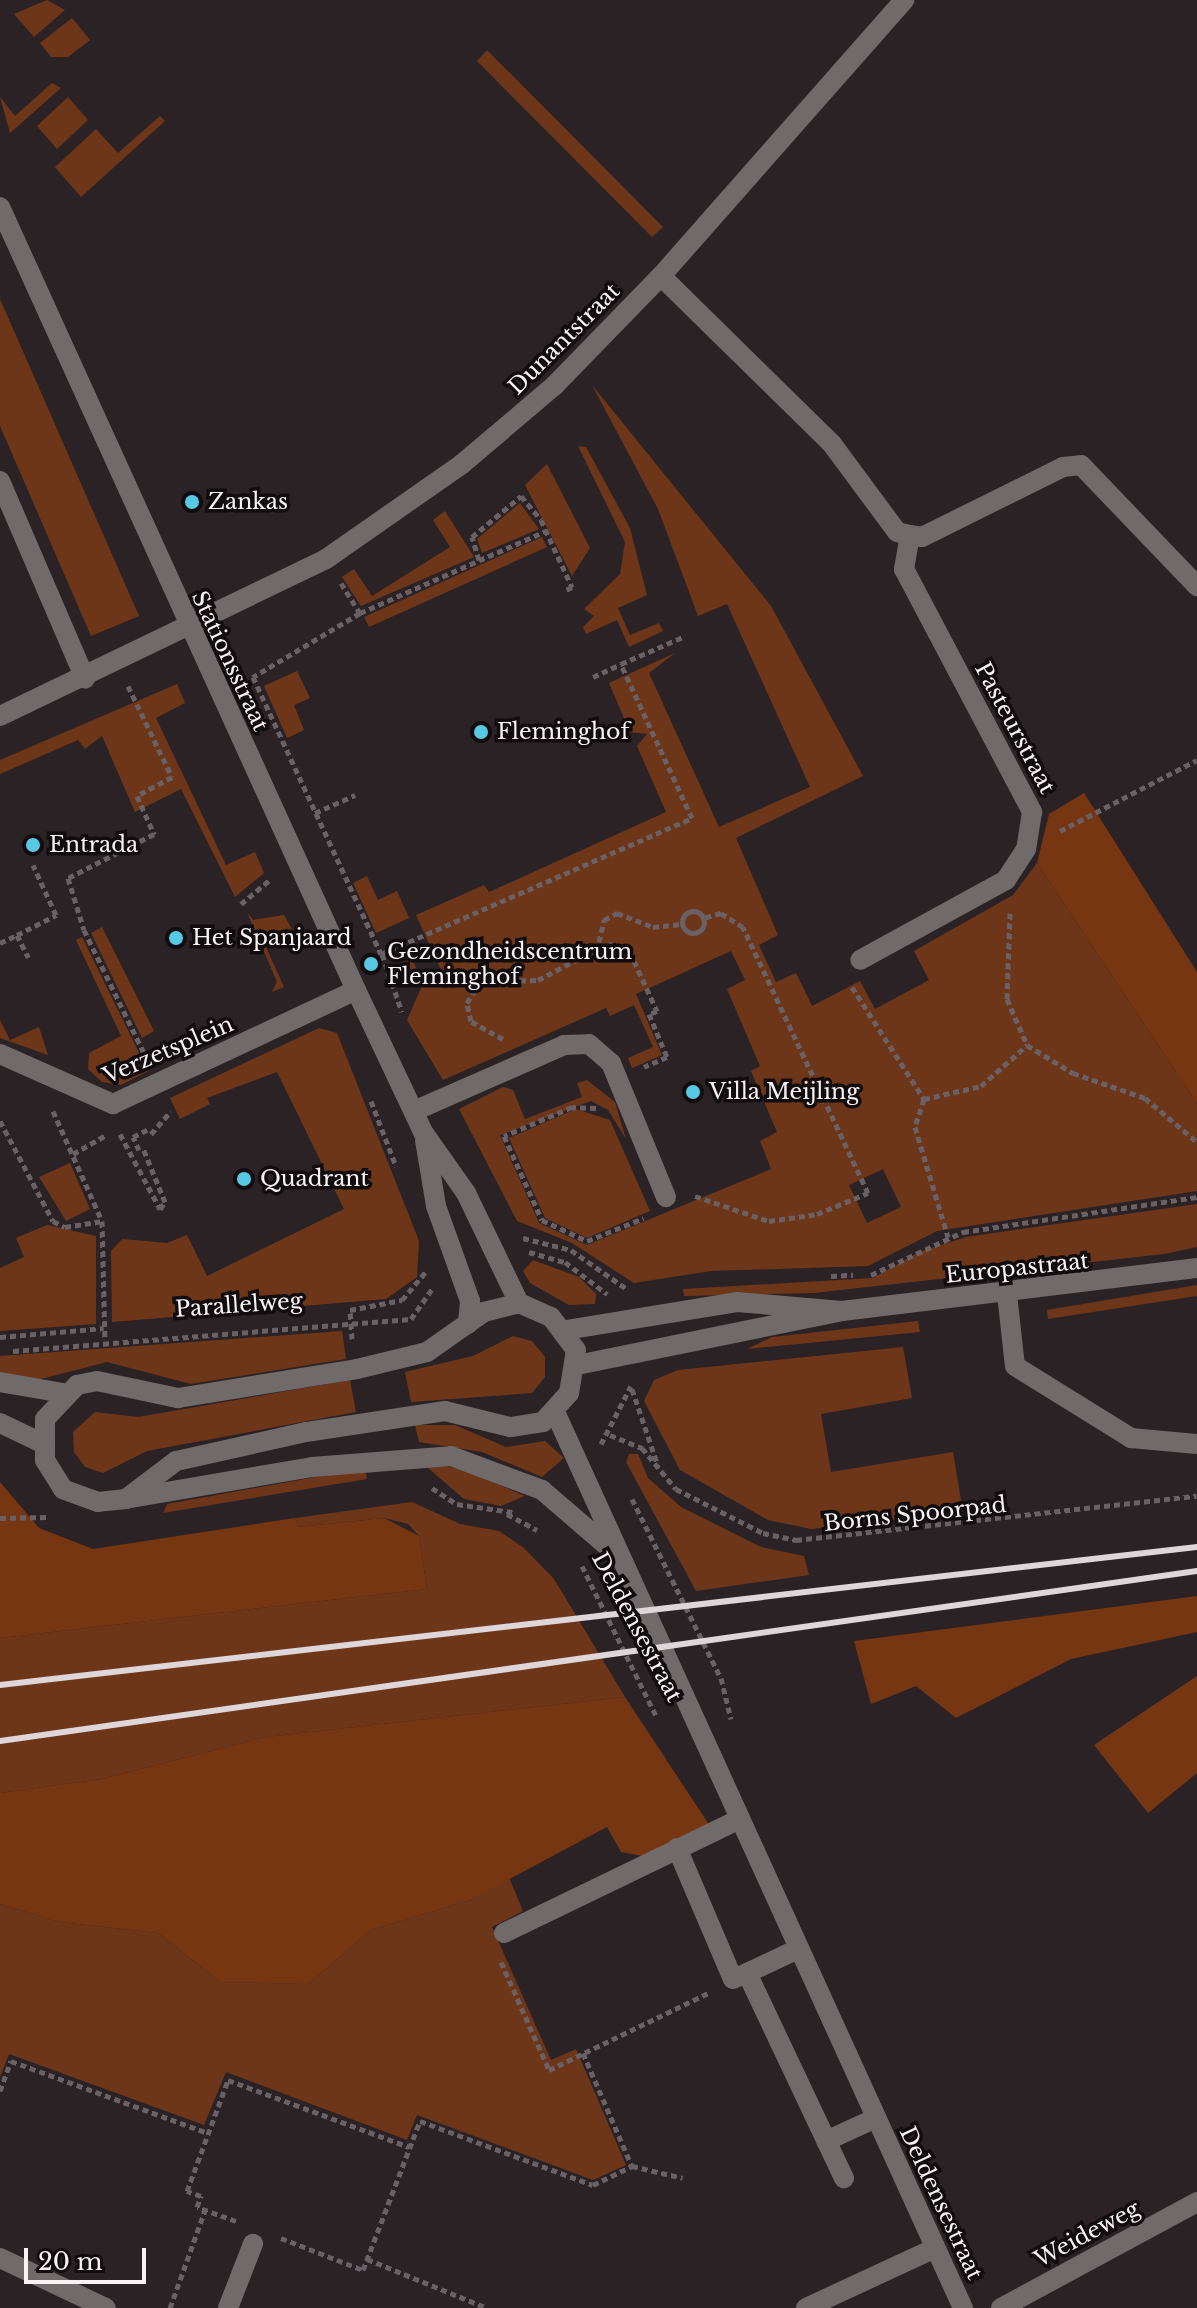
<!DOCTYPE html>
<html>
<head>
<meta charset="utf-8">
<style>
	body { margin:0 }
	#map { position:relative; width:1197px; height:2308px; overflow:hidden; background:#2b2226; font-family:"Libre Baskerville",serif }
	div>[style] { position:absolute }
	.green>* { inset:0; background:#6e3618 }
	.forest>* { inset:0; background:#763612 }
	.path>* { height:5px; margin-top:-2.5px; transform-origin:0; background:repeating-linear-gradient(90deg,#696165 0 6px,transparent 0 10px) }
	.path>.ring { margin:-2.5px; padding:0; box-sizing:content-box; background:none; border:5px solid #696165; border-radius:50% }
	.minor>* { height:20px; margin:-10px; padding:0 10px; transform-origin:10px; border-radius:10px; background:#706a6a }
	.rail>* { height:6px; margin:-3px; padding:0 3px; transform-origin:3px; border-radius:3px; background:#ded6d9 }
	.dots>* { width:22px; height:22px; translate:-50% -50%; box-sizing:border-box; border:4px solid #110d0f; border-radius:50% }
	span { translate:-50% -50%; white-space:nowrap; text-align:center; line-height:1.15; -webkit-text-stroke:7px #110d0f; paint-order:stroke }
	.street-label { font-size:22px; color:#f9f2f5 }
	.poi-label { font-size:22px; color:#f9f2f5 }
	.left { translate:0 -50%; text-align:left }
	.scale { position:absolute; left:24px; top:2248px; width:122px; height:36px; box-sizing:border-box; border:4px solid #f9f2f5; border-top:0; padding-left:10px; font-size:24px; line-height:28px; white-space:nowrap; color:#f9f2f5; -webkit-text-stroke:6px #110d0f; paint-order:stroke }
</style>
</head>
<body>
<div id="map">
	<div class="green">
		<div style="clip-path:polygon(47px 0,65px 10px,34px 37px,14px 14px)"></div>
		<div style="clip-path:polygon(72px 18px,90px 40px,68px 57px,51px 57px,40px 43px)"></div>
		<div style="clip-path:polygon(487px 50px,663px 227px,652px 237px,477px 61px)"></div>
		<div style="clip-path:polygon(52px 83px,61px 88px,10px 133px,0 97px,15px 116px)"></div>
		<div style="clip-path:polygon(68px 97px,88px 120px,57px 149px,37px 126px)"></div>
		<div style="clip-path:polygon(160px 116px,165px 121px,81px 197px,55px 167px,96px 129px,118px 153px)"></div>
		<div style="clip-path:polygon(0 299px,139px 616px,91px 636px,0 426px)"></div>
		<div style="clip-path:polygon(evenodd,592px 385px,771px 606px,863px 776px,736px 838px,778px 935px,759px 945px,776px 982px,796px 973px,812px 1006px,860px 981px,875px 1009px,929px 980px,914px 951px,1013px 895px,1037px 863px,1197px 1104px,1197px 1191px,937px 1231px,868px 1266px,711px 1271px,634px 1283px,572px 1243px,517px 1221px,459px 1109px,503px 1087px,513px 1090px,525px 1119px,582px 1097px,577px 1083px,587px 1080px,615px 1102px,626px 1139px,608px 1110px,591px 1101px,500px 1135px,539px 1223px,587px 1245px,771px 1169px,760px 1141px,777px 1132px,751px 1071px,760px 1066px,727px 989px,745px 980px,731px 951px,636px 994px,662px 1055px,632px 1068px,628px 1058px,653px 1047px,634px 1005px,610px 1016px,606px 1008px,443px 1080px,407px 1020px,421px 988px,401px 951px,407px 948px,421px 979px,441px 970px,416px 915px,484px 885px,489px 892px,666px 812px,637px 746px,647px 734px,630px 732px,609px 683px,675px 653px,649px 673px,719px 827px,810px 787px,727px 604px,698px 616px,658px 509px,592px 385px,883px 1169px,901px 1207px,867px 1223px,849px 1185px,883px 1169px)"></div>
		<div style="clip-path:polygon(578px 446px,586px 447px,630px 528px,647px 595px,618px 608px,630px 635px,659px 623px,663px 631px,629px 647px,617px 620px,586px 634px,583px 627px,594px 616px,584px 609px,620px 574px,625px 542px)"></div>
		<div style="clip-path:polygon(547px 464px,590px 548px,572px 576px,525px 485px)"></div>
		<div style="clip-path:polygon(520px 503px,539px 529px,482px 553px,477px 539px)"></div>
		<div style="clip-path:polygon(445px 511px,474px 557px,361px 606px,342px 577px,354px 569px,372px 596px,450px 547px,433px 520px)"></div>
		<div style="clip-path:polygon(542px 537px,547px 547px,369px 627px,364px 617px)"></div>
		<div style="clip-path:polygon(297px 671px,310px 698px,294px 705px,304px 730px,287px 738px,264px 686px)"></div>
		<div style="clip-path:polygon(177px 684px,185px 703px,156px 718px,226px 865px,255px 852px,264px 873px,235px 897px,181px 789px,135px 812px,102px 736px,85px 749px,78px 740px,0 774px,0 760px)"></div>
		<div style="clip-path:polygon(367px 876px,378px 900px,397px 891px,409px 918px,376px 933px,353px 883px)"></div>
		<div style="clip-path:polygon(247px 912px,253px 920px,284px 915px,293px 931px,265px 945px,284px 987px,272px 992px,277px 982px)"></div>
		<div style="clip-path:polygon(102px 927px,154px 1031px,142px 1038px,91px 933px)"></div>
		<div style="clip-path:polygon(82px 937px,148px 1071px,121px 1085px,102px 1082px,88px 1069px,89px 1053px,121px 1036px,76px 940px)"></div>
		<div style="clip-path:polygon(0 1020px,10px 1040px,39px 1027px,48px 1055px,0 1038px)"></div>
		<div style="clip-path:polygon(319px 1028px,337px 1033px,419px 1241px,417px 1277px,386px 1299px,112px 1322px,111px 1251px,122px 1239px,167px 1243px,187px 1235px,207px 1276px,344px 1209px,277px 1072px,207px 1098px,210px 1104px,180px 1119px,170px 1098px)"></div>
		<div style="clip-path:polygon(576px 1109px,610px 1120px,650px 1211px,587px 1238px,545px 1218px,509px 1138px)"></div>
		<div style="clip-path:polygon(70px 1163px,90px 1209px,66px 1221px,39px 1177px)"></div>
		<div style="clip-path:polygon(1197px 1204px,1197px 1247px,1164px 1254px,814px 1293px,684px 1296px,683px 1289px,873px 1278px,919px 1252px,966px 1237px)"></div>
		<div style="clip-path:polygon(47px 1225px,96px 1236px,96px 1324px,0 1331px,0 1268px,24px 1257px,16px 1238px)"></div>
		<div style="clip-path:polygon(533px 1260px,579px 1277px,596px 1294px,595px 1304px,569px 1305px,530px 1283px,523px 1271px)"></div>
		<div style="clip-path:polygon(1197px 1285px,1197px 1296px,1048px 1319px,1047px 1310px)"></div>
		<div style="clip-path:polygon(918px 1321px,920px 1332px,747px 1349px,772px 1337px)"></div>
		<div style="clip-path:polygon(342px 1331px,346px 1359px,191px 1384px,107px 1362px,41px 1379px,0 1378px,0 1356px)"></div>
		<div style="clip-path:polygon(513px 1336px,532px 1341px,545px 1357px,545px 1377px,532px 1393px,411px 1402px,405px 1372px,473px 1356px)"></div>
		<div style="clip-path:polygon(903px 1347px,912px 1398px,821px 1414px,831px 1472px,953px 1452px,963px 1512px,811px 1529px,768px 1520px,680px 1470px,644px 1401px,654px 1380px,678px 1370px)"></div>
		<div style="clip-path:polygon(350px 1380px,356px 1412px,147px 1451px,103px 1473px,85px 1467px,74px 1452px,73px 1432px,95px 1412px,138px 1417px)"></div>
		<div style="clip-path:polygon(415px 1425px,455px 1425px,506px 1447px,545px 1441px,564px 1458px,542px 1477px,482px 1452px,419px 1442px)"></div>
		<div style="clip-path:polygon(629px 1454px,638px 1454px,648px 1478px,681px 1507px,761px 1547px,804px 1556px,809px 1575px,696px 1591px,626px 1462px)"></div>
		<div style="clip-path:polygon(444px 1466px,462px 1469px,525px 1496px,501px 1506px,464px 1499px,428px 1468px)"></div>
		<div style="clip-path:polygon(365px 1468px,367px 1479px,163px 1513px,167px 1504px)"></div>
		<div style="clip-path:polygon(412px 1502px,460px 1524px,499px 1531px,524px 1548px,554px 1579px,625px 1697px,266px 1737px,102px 1779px,0 1793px,0 1638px,427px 1589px,419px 1536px,408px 1524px,384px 1518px,299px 1527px,295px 1518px)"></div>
		<div style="clip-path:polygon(508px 1875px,523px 1911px,492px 1927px,551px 2060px,576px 2049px,626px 2165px,593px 2180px,417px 2115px,407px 2140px,226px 2072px,204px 2125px,9px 2054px,0 2077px,0 1904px,60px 1922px,158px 1933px,220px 1982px,308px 1984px,371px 1930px,470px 1900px)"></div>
	</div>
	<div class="forest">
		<div style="clip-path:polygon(1084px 793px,1197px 972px,1197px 1104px,1037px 863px,1049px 814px)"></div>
		<div style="clip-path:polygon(0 1482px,39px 1528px,93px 1549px,295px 1518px,299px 1527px,384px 1518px,419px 1536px,427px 1589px,0 1638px)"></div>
		<div style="clip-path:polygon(1197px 1596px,1197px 1632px,1071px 1659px,956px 1718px,916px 1686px,871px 1704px,854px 1641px)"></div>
		<div style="clip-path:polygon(1197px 1676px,1197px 1773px,1148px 1813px,1094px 1745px)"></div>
		<div style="clip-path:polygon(625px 1697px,710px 1826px,643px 1856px,621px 1852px,607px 1827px,470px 1900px,371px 1930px,308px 1984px,220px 1982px,158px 1933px,60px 1922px,0 1904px,0 1793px,102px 1779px,266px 1737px)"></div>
	</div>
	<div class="path">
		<div style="left:479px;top:560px;width:24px;rotate:-107deg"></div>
		<div style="left:472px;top:537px;width:64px;rotate:-39.9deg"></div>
		<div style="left:521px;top:496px;width:31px;rotate:50deg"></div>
		<div style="left:541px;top:520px;width:74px;rotate:65.2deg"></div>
		<div style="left:572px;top:587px;width:7px;rotate:153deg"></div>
		<div style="left:341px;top:583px;width:36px;rotate:58deg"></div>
		<div style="left:360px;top:613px;width:203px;rotate:-23.8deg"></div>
		<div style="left:360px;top:613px;width:125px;rotate:149.1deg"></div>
		<div style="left:253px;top:677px;width:305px;rotate:65.2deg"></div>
		<div style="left:381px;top:954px;width:339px;rotate:-23.6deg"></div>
		<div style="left:692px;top:818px;width:170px;rotate:-114.8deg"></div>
		<div style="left:621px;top:664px;width:70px;rotate:-23.6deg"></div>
		<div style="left:593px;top:677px;width:31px;rotate:-25deg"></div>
		<div style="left:128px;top:686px;width:101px;rotate:64.2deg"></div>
		<div style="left:172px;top:777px;width:40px;rotate:152deg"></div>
		<div style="left:137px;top:796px;width:42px;rotate:65.9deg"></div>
		<div style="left:154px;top:834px;width:97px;rotate:152.9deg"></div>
		<div style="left:68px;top:878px;width:54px;rotate:72.9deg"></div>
		<div style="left:84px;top:930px;width:139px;rotate:64deg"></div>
		<div style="left:315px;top:813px;width:44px;rotate:-24.2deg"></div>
		<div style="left:1060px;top:831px;width:154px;rotate:-27.4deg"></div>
		<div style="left:241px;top:904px;width:39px;rotate:-40deg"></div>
		<div class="ring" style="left:682px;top:911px;width:17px;height:17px"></div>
		<div style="left:1010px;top:913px;width:86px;rotate:92deg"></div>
		<div style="left:1007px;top:999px;width:50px;rotate:66.5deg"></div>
		<div style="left:1027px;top:1045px;width:54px;rotate:31.3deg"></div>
		<div style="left:1073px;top:1073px;width:76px;rotate:19.1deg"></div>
		<div style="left:1145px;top:1098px;width:68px;rotate:40.2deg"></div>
		<div style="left:17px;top:935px;width:44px;rotate:-27.1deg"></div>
		<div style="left:56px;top:915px;width:55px;rotate:-114.7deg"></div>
		<div style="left:599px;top:942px;width:23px;rotate:-77deg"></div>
		<div style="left:604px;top:920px;width:15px;rotate:-28deg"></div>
		<div style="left:617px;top:913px;width:39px;rotate:21deg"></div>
		<div style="left:653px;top:927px;width:29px;rotate:-6deg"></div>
		<div style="left:0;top:943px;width:19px;rotate:-25deg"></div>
		<div style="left:17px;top:935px;width:25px;rotate:63deg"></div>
		<div style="left:382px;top:954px;width:61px;rotate:71deg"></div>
		<div style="left:852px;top:987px;width:133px;rotate:57.3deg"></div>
		<div style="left:924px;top:1099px;width:29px;rotate:108deg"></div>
		<div style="left:915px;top:1127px;width:115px;rotate:73.3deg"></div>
		<div style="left:503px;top:1039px;width:37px;rotate:-151deg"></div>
		<div style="left:471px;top:1021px;width:18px;rotate:-103deg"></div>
		<div style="left:467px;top:1003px;width:25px;rotate:-58deg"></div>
		<div style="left:480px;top:982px;width:58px;rotate:-2deg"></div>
		<div style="left:538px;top:980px;width:80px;rotate:-27.5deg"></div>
		<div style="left:609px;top:943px;width:31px;rotate:36deg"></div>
		<div style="left:634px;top:961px;width:55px;rotate:65.3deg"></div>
		<div style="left:657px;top:1011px;width:9px;rotate:159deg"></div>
		<div style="left:649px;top:1014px;width:47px;rotate:67.3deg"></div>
		<div style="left:667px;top:1057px;width:25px;rotate:157deg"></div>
		<div style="left:924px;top:1099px;width:58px;rotate:-12.8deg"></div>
		<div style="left:981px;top:1086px;width:62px;rotate:-41.7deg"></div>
		<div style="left:371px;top:1101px;width:70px;rotate:69deg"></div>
		<div style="left:596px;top:1108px;width:24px;rotate:-178deg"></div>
		<div style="left:572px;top:1107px;width:74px;rotate:156.9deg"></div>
		<div style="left:504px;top:1136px;width:92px;rotate:65.7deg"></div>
		<div style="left:542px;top:1220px;width:50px;rotate:25deg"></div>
		<div style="left:587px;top:1241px;width:61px;rotate:-22deg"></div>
		<div style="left:53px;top:1111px;width:120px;rotate:66deg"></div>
		<div style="left:102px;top:1221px;width:119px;rotate:88.6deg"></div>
		<div style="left:0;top:1121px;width:113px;rotate:62.1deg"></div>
		<div style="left:53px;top:1221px;width:13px;rotate:27deg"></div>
		<div style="left:65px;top:1227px;width:37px;rotate:-9deg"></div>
		<div style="left:120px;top:1134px;width:85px;rotate:61.9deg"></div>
		<div style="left:160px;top:1209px;width:9px;rotate:-54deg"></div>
		<div style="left:165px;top:1202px;width:58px;rotate:-112.2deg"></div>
		<div style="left:151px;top:1134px;width:30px;rotate:-49deg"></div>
		<div style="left:139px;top:1150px;width:14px;rotate:-115deg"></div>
		<div style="left:133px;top:1137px;width:18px;rotate:-27deg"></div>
		<div style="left:73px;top:1154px;width:38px;rotate:-30deg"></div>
		<div style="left:695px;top:1196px;width:78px;rotate:18.7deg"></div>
		<div style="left:769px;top:1221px;width:49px;rotate:-8.3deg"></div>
		<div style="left:817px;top:1214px;width:55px;rotate:-22.4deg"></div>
		<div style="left:868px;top:1193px;width:294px;rotate:-115.2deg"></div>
		<div style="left:743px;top:927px;width:26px;rotate:-148deg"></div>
		<div style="left:721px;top:913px;width:18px;rotate:164deg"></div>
		<div style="left:523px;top:1238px;width:49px;rotate:14deg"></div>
		<div style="left:571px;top:1250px;width:68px;rotate:34.9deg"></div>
		<div style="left:529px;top:1252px;width:37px;rotate:16deg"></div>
		<div style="left:565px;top:1262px;width:53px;rotate:37.3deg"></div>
		<div style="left:871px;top:1275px;width:102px;rotate:-25.1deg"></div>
		<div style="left:963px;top:1232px;width:237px;rotate:-8.5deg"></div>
		<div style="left:831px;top:1276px;width:22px;rotate:-3deg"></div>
		<div style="left:0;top:1337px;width:104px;rotate:-4.9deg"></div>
		<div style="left:352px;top:1339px;width:29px;rotate:-94deg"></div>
		<div style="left:350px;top:1310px;width:53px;rotate:-10.9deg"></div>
		<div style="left:402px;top:1300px;width:38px;rotate:-50deg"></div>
		<div style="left:13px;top:1351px;width:399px;rotate:-4.6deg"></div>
		<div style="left:411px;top:1319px;width:39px;rotate:-55deg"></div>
		<div style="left:632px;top:1389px;width:81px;rotate:71.3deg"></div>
		<div style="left:610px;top:1435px;width:35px;rotate:22deg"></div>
		<div style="left:642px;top:1448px;width:53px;rotate:50.3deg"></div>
		<div style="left:676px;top:1489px;width:97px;rotate:26.8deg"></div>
		<div style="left:763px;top:1533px;width:34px;rotate:12deg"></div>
		<div style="left:796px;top:1540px;width:403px;rotate:-6.3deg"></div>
		<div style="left:601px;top:1444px;width:65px;rotate:-62.7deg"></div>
		<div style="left:432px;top:1488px;width:30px;rotate:33deg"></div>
		<div style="left:457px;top:1504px;width:56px;rotate:8.3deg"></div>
		<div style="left:632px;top:1499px;width:200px;rotate:63.6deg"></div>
		<div style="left:721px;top:1678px;width:42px;rotate:76.3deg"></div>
		<div style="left:507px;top:1514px;width:34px;rotate:28deg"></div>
		<div style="left:0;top:1518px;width:48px;rotate:-1.2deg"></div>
		<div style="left:582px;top:1566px;width:169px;rotate:63.7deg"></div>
		<div style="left:501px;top:1962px;width:118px;rotate:66deg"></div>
		<div style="left:549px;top:2070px;width:177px;rotate:-25.8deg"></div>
		<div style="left:583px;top:2053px;width:123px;rotate:66.6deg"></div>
		<div style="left:632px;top:2166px;width:52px;rotate:13.2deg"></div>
		<div style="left:0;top:2091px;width:32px;rotate:-70deg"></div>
		<div style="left:11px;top:2061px;width:210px;rotate:20.1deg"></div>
		<div style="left:236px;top:2221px;width:41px;rotate:-160.3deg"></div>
		<div style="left:197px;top:2207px;width:12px;rotate:-70deg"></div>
		<div style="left:201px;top:2196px;width:15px;rotate:-160deg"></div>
		<div style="left:187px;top:2191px;width:118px;rotate:-69.7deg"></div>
		<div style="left:228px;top:2080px;width:193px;rotate:20.3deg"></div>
		<div style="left:281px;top:2238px;width:88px;rotate:21.3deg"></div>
		<div style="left:363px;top:2270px;width:160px;rotate:-69.1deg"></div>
		<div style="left:420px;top:2121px;width:184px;rotate:20.3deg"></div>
		<div style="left:593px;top:2185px;width:43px;rotate:-26deg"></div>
		<div style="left:367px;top:2259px;width:130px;rotate:22.2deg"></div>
		<div style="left:170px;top:2308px;width:104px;rotate:-70.3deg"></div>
	</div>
	<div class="minor">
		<div style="left:0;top:207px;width:860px;rotate:65.55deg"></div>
		<div style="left:356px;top:990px;width:157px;rotate:64.7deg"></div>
		<div style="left:423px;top:1132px;width:75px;rotate:54.8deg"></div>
		<div style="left:466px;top:1193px;width:122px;rotate:64.3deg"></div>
		<div style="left:661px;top:276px;width:240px;rotate:44.5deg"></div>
		<div style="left:832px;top:444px;width:109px;rotate:53.5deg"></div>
		<div style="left:897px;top:532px;width:13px;rotate:13deg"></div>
		<div style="left:910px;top:535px;width:35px;rotate:100deg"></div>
		<div style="left:904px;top:569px;width:275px;rotate:62.2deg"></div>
		<div style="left:1032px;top:812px;width:37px;rotate:99deg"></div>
		<div style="left:1026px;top:849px;width:37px;rotate:123deg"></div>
		<div style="left:1006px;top:880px;width:166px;rotate:151.3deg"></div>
		<div style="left:0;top:481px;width:215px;rotate:66.7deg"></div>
		<div style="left:910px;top:535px;width:12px;rotate:9deg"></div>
		<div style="left:922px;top:537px;width:157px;rotate:-26.4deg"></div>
		<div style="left:1063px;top:467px;width:18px;rotate:-6deg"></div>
		<div style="left:1081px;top:465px;width:168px;rotate:46.2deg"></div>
		<div style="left:0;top:716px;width:362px;rotate:-25.7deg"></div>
		<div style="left:326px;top:559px;width:166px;rotate:-34.9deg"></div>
		<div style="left:462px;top:464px;width:121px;rotate:-40.3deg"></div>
		<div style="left:554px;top:386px;width:153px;rotate:-45.8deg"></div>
		<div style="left:661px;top:276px;width:368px;rotate:-48.6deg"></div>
		<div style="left:0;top:1054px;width:124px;rotate:23.9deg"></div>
		<div style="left:113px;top:1104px;width:268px;rotate:-25.1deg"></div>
		<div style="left:414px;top:1111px;width:164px;rotate:-23.7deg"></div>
		<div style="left:564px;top:1045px;width:25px;rotate:-2deg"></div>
		<div style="left:589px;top:1044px;width:29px;rotate:41deg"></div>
		<div style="left:611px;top:1063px;width:145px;rotate:67.7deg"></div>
		<div style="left:425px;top:1140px;width:67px;rotate:80.5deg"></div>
		<div style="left:436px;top:1206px;width:101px;rotate:70.3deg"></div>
		<div style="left:470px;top:1301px;width:23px;rotate:95deg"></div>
		<div style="left:1007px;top:1294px;width:72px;rotate:83.7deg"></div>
		<div style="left:1015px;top:1366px;width:137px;rotate:31.8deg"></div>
		<div style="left:1131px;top:1438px;width:66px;rotate:5.2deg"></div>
		<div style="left:519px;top:1303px;width:35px;rotate:24deg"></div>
		<div style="left:551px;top:1317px;width:41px;rotate:52.9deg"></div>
		<div style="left:576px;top:1350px;width:44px;rotate:99.2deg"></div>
		<div style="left:569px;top:1393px;width:39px;rotate:132deg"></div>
		<div style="left:543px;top:1422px;width:33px;rotate:171deg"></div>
		<div style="left:510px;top:1427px;width:67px;rotate:-166.2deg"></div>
		<div style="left:445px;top:1411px;width:141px;rotate:171.4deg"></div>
		<div style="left:306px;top:1432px;width:133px;rotate:167.4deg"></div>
		<div style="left:176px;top:1461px;width:63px;rotate:142.8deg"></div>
		<div style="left:126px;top:1499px;width:28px;rotate:174deg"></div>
		<div style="left:98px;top:1502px;width:37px;rotate:-160deg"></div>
		<div style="left:63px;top:1489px;width:34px;rotate:-122deg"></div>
		<div style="left:45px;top:1460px;width:41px;rotate:-90deg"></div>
		<div style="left:45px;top:1419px;width:47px;rotate:-46.7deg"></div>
		<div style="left:77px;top:1385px;width:20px;rotate:-11deg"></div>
		<div style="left:97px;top:1381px;width:83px;rotate:11.9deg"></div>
		<div style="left:178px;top:1398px;width:181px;rotate:-9.2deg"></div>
		<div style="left:357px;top:1369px;width:72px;rotate:-13.7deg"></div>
		<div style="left:427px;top:1352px;width:70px;rotate:-35.1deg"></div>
		<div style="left:484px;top:1312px;width:36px;rotate:-14deg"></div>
		<div style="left:566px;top:1330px;width:173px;rotate:-9.3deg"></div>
		<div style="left:737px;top:1302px;width:105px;rotate:4.9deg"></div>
		<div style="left:577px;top:1365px;width:270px;rotate:-11.5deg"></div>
		<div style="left:842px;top:1311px;width:358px;rotate:-6.9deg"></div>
		<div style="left:0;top:1382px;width:64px;rotate:9.9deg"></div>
		<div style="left:555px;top:1412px;width:985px;rotate:65.52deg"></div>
		<div style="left:0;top:1423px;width:47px;rotate:25.5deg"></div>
		<div style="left:131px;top:1498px;width:184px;rotate:-9.7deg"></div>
		<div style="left:312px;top:1467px;width:139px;rotate:-4.5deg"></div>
		<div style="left:451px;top:1456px;width:97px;rotate:20.5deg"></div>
		<div style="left:542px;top:1490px;width:103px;rotate:40.7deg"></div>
		<div style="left:677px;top:1848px;width:142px;rotate:66.9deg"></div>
		<div style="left:733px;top:1979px;width:15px;rotate:-23deg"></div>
		<div style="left:747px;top:1973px;width:227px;rotate:64.7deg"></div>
		<div style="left:504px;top:1933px;width:262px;rotate:-25.8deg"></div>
		<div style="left:747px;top:1973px;width:56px;rotate:-25.2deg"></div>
		<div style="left:826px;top:2141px;width:55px;rotate:-24.7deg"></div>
		<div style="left:0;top:2258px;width:117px;rotate:25.3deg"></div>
		<div style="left:228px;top:2308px;width:69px;rotate:-68.7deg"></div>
		<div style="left:806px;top:2308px;width:142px;rotate:-24.9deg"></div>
		<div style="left:1001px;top:2308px;width:223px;rotate:-28.4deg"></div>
	</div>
	<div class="rail">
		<div style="left:0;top:1685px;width:1205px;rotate:-6.58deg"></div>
		<div style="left:0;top:1741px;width:1209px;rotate:-8.08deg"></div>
	</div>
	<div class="dots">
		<div style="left:192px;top:502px;background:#58c9e4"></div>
		<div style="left:481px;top:732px;background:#58c9e4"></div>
		<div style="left:33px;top:845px;background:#58c9e4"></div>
		<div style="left:176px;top:938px;background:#58c9e4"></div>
		<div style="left:371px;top:964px;background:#58c9e4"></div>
		<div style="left:693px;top:1092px;background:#58c9e4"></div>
		<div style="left:244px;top:1179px;background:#58c9e4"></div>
	</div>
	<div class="street-label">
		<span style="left:564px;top:339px;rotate:-45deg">Dunantstraat</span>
		<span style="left:230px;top:661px;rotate:65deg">Stationsstraat</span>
		<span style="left:1015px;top:728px;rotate:62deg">Pasteurstraat</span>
		<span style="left:168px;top:1050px;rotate:-23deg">Verzetsplein</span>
		<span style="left:1017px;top:1268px;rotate:-6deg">Europastraat</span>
		<span style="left:239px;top:1305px;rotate:-4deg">Parallelweg</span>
		<span style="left:915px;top:1514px;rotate:-6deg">Borns Spoorpad</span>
		<span style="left:637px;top:1627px;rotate:62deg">Deldensestraat</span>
		<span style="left:941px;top:2203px;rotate:65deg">Deldensestraat</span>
		<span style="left:1087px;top:2234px;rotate:-28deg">Weideweg</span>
	</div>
	<div class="poi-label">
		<span class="left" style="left:208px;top:502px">Zankas</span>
		<span class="left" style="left:497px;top:732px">Fleminghof</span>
		<span class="left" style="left:49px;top:845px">Entrada</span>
		<span class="left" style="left:192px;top:938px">Het Spanjaard</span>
		<span class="left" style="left:387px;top:964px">Gezondheidscentrum<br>Fleminghof</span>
		<span class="left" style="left:709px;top:1092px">Villa Meijling</span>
		<span class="left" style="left:260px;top:1179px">Quadrant</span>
	</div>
	<div class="scale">20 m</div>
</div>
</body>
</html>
